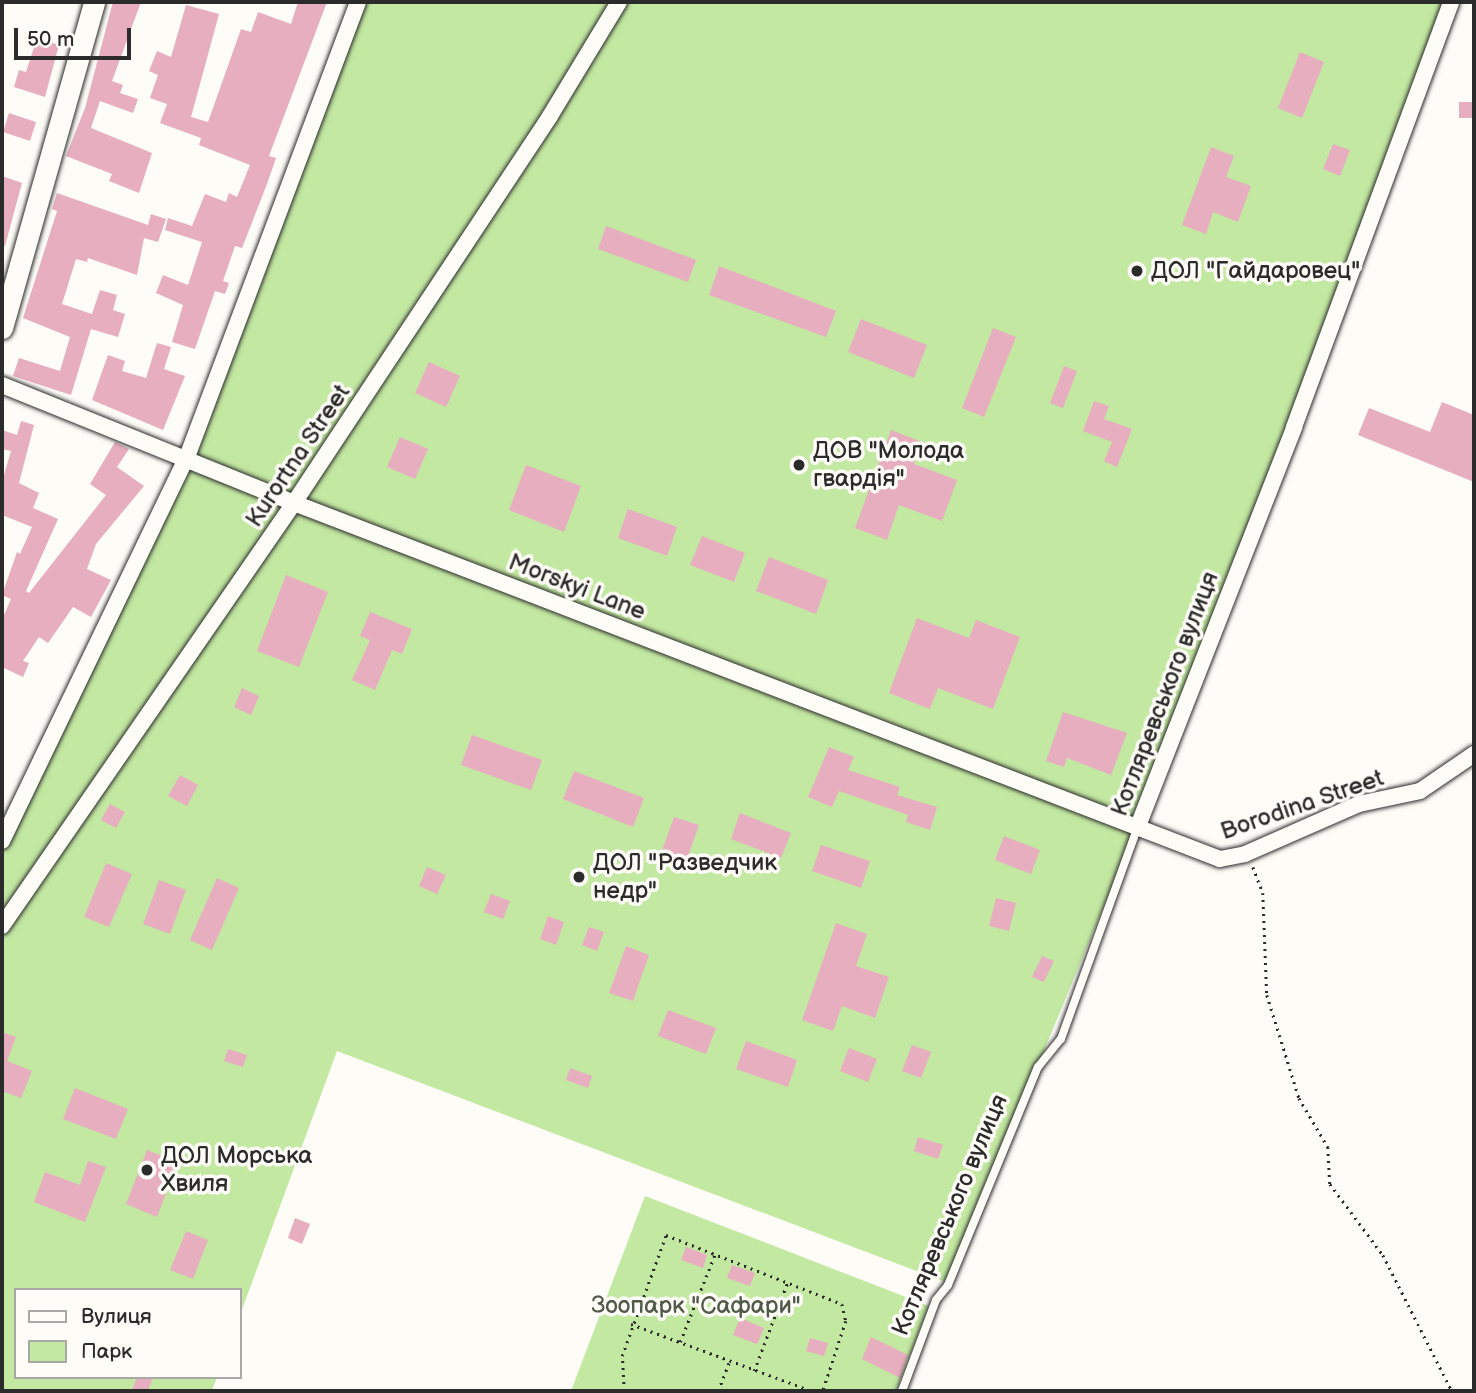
<!DOCTYPE html>
<html>
<head>
<meta charset="utf-8">
<style>
	body { margin:0 }
	#map { position:relative; width:1476px; height:1393px; overflow:hidden; background:#fdfcf7; font-family:"Balsamiq Sans",sans-serif }
	div>[style] { position:absolute }
	.green>* { inset:0; background:#c3e8a2 }
	.building>* { inset:0; background:#e7aebf }
	.path>* { height:2.5px; margin-top:-1.25px; transform-origin:0; background:repeating-linear-gradient(90deg,#2b2b2b 0 2px,transparent 0 7px) }
	.roads { filter:drop-shadow(0 0 2px #2b2b2b) drop-shadow(0 0 2px #2b2b2b) }
	.lane>* { height:8px; margin:-4px; padding:0 4px; transform-origin:4px; border-radius:4px; background:#fdfcf7 }
	.street>* { height:16px; margin:-8px; padding:0 8px; transform-origin:8px; border-radius:8px; background:#fdfcf7 }
	.secondary>* { height:21px; margin:-10.5px; padding:0 10.5px; transform-origin:10.5px; border-radius:10.5px; background:#fdfcf7 }
	.dots>* { width:19px; height:19px; translate:-50% -50%; box-sizing:border-box; border:4px solid #fdfcf7; border-radius:50% }
	span { translate:-50% -50%; white-space:nowrap; text-align:center; line-height:1.15; -webkit-text-stroke:7px #fdfcf7; paint-order:stroke }
	.poi-label { font-size:24px; color:#2b2b2b }
	.left { translate:0 -50%; text-align:left }
	.street-label { font-size:24px; color:#2b2b2b }
	.park-label { font-size:24px; color:#515a49 }
	.frame { position:absolute; inset:0; border:4px solid #2b2b2b; pointer-events:none }
	.legend { position:absolute; left:14px; top:1288px; width:228px; height:91px; box-sizing:border-box; background:#fdfcf7; border:2px solid #a9a8a5; margin:0; padding:9px 12px; list-style:none; font-size:21px; color:#2b2b2b }
	.legend li { display:flex; align-items:center; gap:14px; height:35px }
	.legend b { width:35px; border:2px solid #a9a8a5 }
	.scale { position:absolute; left:14px; top:28px; width:117px; height:32px; box-sizing:border-box; border:4px solid #2b2b2b; border-top:0; padding-left:9px; font-size:21px; line-height:24px; white-space:nowrap; color:#2b2b2b; -webkit-text-stroke:5px #fdfcf7; paint-order:stroke }
</style>
</head>
<body>
<div id="map">
	<div class="green">
		<div style="clip-path:polygon(359px 2px,1450px 2px,1136px 828px,948px 1283px,337px 1051px,240px 1315px,240px 1290px,16px 1290px,16px 1377px,217px 1377px,212px 1391px,2px 1391px,2px 937px,203px 638px,2px 919px,2px 848px,188px 457px)"></div>
		<div style="clip-path:polygon(645px 1196px,929px 1306px,896px 1391px,571px 1391px)"></div>
	</div>
	<div class="building">
		<div style="clip-path:polygon(113px 2px,141px 2px,112px 81px,123px 85px,120px 93px,138px 99px,133px 113px,100px 101px,91px 128px,152px 153px,139px 193px,109px 181px,112px 174px,66px 156px,85px 108px)"></div>
		<div style="clip-path:polygon(298px 2px,327px 2px,269px 156px,276px 158px,267px 184px,242px 248px,235px 246px,223px 281px,229px 283px,225px 294px,215px 291px,195px 349px,172px 342px,183px 305px,156px 293px,163px 275px,188px 285px,202px 242px,165px 230px,168px 218px,192px 226px,205px 194px,226px 202px,229px 193px,237px 197px,250px 165px,199px 145px,201px 138px,160px 123px,167px 104px,150px 98px,158px 75px,149px 71px,157px 51px,171px 57px,186px 5px,219px 14px,191px 117px,208px 122px,241px 29px,251px 32px,258px 12px,291px 24px)"></div>
		<div style="clip-path:polygon(37px 38px,59px 45px,45px 97px,14px 87px,19px 70px,26px 72px)"></div>
		<div style="clip-path:polygon(1300px 52px,1324px 62px,1302px 118px,1278px 108px)"></div>
		<div style="clip-path:polygon(1459px 102px,1474px 102px,1474px 118px,1459px 118px)"></div>
		<div style="clip-path:polygon(9px 113px,36px 122px,30px 141px,3px 132px)"></div>
		<div style="clip-path:polygon(1333px 144px,1350px 150px,1340px 176px,1323px 169px)"></div>
		<div style="clip-path:polygon(1211px 147px,1234px 156px,1226px 177px,1251px 186px,1238px 222px,1213px 212px,1206px 234px,1182px 225px)"></div>
		<div style="clip-path:polygon(2px 176px,22px 183px,5px 246px,2px 246px)"></div>
		<div style="clip-path:polygon(57px 193px,148px 225px,151px 214px,166px 219px,158px 242px,144px 238px,137px 275px,88px 258px,87px 262px,76px 259px,62px 304px,92px 314px,100px 290px,117px 295px,113px 310px,125px 314px,118px 337px,91px 329px,71px 395px,13px 376px,19px 358px,60px 371px,70px 337px,23px 318px,57px 211px,52px 209px)"></div>
		<div style="clip-path:polygon(606px 226px,696px 260px,688px 282px,598px 249px)"></div>
		<div style="clip-path:polygon(719px 266px,836px 311px,826px 337px,709px 295px)"></div>
		<div style="clip-path:polygon(861px 319px,927px 345px,914px 378px,848px 352px)"></div>
		<div style="clip-path:polygon(993px 328px,1016px 337px,984px 417px,962px 408px)"></div>
		<div style="clip-path:polygon(157px 343px,171px 347px,164px 369px,185px 376px,163px 430px,92px 400px,108px 355px,125px 361px,122px 371px,146px 378px)"></div>
		<div style="clip-path:polygon(429px 362px,460px 376px,446px 407px,415px 393px)"></div>
		<div style="clip-path:polygon(1064px 366px,1077px 371px,1063px 408px,1050px 403px)"></div>
		<div style="clip-path:polygon(1094px 401px,1109px 406px,1104px 419px,1132px 429px,1117px 467px,1104px 461px,1112px 442px,1083px 431px)"></div>
		<div style="clip-path:polygon(1442px 402px,1474px 415px,1474px 482px,1358px 435px,1369px 408px,1430px 432px)"></div>
		<div style="clip-path:polygon(21px 421px,34px 425px,19px 483px,39px 493px,33px 508px,58px 519px,26px 591px,29px 593px,106px 495px,90px 484px,115px 442px,129px 449px,117px 467px,144px 486px,96px 544px,87px 569px,111px 580px,91px 617px,73px 607px,48px 643px,39px 637px,23px 661px,29px 663px,23px 677px,2px 667px,2px 620px,11px 599px,2px 595px,17px 552px,20px 554px,32px 527px,2px 515px,2px 482px,11px 451px,2px 449px,2px 430px,17px 435px)"></div>
		<div style="clip-path:polygon(891px 430px,922px 442px,914px 464px,957px 480px,942px 521px,899px 505px,887px 540px,855px 528px)"></div>
		<div style="clip-path:polygon(400px 437px,428px 449px,415px 479px,387px 467px)"></div>
		<div style="clip-path:polygon(526px 465px,581px 486px,564px 532px,509px 510px)"></div>
		<div style="clip-path:polygon(628px 509px,677px 527px,667px 556px,618px 538px)"></div>
		<div style="clip-path:polygon(702px 536px,745px 553px,734px 582px,690px 565px)"></div>
		<div style="clip-path:polygon(769px 557px,828px 580px,816px 614px,756px 591px)"></div>
		<div style="clip-path:polygon(286px 575px,328px 592px,299px 667px,257px 651px)"></div>
		<div style="clip-path:polygon(370px 612px,412px 629px,402px 654px,392px 650px,375px 690px,352px 680px,370px 640px,360px 636px)"></div>
		<div style="clip-path:polygon(917px 618px,969px 638px,976px 620px,1020px 637px,993px 709px,938px 688px,930px 709px,889px 693px)"></div>
		<div style="clip-path:polygon(242px 688px,259px 696px,251px 715px,234px 707px)"></div>
		<div style="clip-path:polygon(1063px 712px,1127px 733px,1111px 775px,1067px 758px,1064px 767px,1046px 761px)"></div>
		<div style="clip-path:polygon(472px 735px,542px 760px,531px 790px,461px 765px)"></div>
		<div style="clip-path:polygon(829px 747px,854px 757px,848px 770px,900px 787px,897px 795px,937px 807px,930px 830px,906px 822px,908px 815px,839px 791px,832px 807px,808px 797px)"></div>
		<div style="clip-path:polygon(574px 771px,644px 798px,633px 827px,563px 799px)"></div>
		<div style="clip-path:polygon(180px 775px,198px 785px,187px 806px,168px 796px)"></div>
		<div style="clip-path:polygon(110px 804px,125px 812px,116px 828px,101px 820px)"></div>
		<div style="clip-path:polygon(740px 813px,791px 833px,781px 858px,731px 839px)"></div>
		<div style="clip-path:polygon(674px 817px,699px 825px,683px 871px,658px 862px)"></div>
		<div style="clip-path:polygon(1004px 836px,1040px 850px,1031px 874px,995px 860px)"></div>
		<div style="clip-path:polygon(821px 845px,870px 861px,861px 888px,812px 871px)"></div>
		<div style="clip-path:polygon(106px 863px,132px 874px,109px 927px,84px 917px)"></div>
		<div style="clip-path:polygon(427px 867px,446px 875px,437px 894px,419px 886px)"></div>
		<div style="clip-path:polygon(217px 878px,239px 888px,212px 950px,190px 940px)"></div>
		<div style="clip-path:polygon(159px 880px,186px 890px,170px 934px,143px 924px)"></div>
		<div style="clip-path:polygon(491px 894px,510px 901px,503px 919px,484px 912px)"></div>
		<div style="clip-path:polygon(996px 898px,1016px 903px,1009px 931px,989px 926px)"></div>
		<div style="clip-path:polygon(548px 916px,564px 922px,556px 945px,540px 939px)"></div>
		<div style="clip-path:polygon(836px 923px,867px 934px,856px 966px,889px 977px,875px 1018px,842px 1006px,833px 1031px,802px 1020px)"></div>
		<div style="clip-path:polygon(589px 927px,604px 932px,597px 951px,582px 945px)"></div>
		<div style="clip-path:polygon(626px 946px,649px 955px,633px 1001px,609px 993px)"></div>
		<div style="clip-path:polygon(1042px 956px,1054px 961px,1044px 982px,1032px 977px)"></div>
		<div style="clip-path:polygon(668px 1010px,716px 1028px,706px 1054px,658px 1036px)"></div>
		<div style="clip-path:polygon(2px 1032px,16px 1037px,7px 1061px,32px 1071px,21px 1098px,2px 1091px)"></div>
		<div style="clip-path:polygon(746px 1041px,797px 1060px,788px 1087px,736px 1069px)"></div>
		<div style="clip-path:polygon(912px 1045px,931px 1052px,921px 1078px,902px 1071px)"></div>
		<div style="clip-path:polygon(849px 1048px,877px 1059px,868px 1082px,840px 1071px)"></div>
		<div style="clip-path:polygon(228px 1049px,247px 1055px,243px 1067px,224px 1061px)"></div>
		<div style="clip-path:polygon(570px 1068px,592px 1076px,588px 1088px,566px 1080px)"></div>
		<div style="clip-path:polygon(75px 1088px,128px 1109px,116px 1139px,63px 1119px)"></div>
		<div style="clip-path:polygon(918px 1137px,943px 1145px,938px 1159px,914px 1151px)"></div>
		<div style="clip-path:polygon(147px 1150px,178px 1162px,157px 1217px,126px 1204px)"></div>
		<div style="clip-path:polygon(88px 1161px,106px 1167px,85px 1222px,34px 1202px,45px 1172px,80px 1185px)"></div>
		<div style="clip-path:polygon(295px 1218px,310px 1224px,302px 1244px,288px 1238px)"></div>
		<div style="clip-path:polygon(186px 1231px,208px 1240px,193px 1279px,170px 1270px)"></div>
		<div style="clip-path:polygon(686px 1247px,707px 1255px,703px 1268px,681px 1260px)"></div>
		<div style="clip-path:polygon(732px 1265px,755px 1273px,750px 1286px,727px 1278px)"></div>
		<div style="clip-path:polygon(740px 1318px,764px 1328px,757px 1344px,733px 1335px)"></div>
		<div style="clip-path:polygon(871px 1337px,908px 1355px,900px 1378px,862px 1359px)"></div>
		<div style="clip-path:polygon(810px 1338px,828px 1343px,824px 1356px,806px 1351px)"></div>
		<div style="clip-path:polygon(137px 1377px,153px 1377px,148px 1391px,132px 1391px)"></div>
	</div>
	<div class="path">
		<div style="left:1253px;top:867px;width:28px;rotate:69deg"></div>
		<div style="left:1263px;top:893px;width:102px;rotate:87.8deg"></div>
		<div style="left:1267px;top:995px;width:108px;rotate:72.7deg"></div>
		<div style="left:1299px;top:1098px;width:57px;rotate:59.4deg"></div>
		<div style="left:1328px;top:1147px;width:37px;rotate:87deg"></div>
		<div style="left:1330px;top:1184px;width:89px;rotate:53.3deg"></div>
		<div style="left:1383px;top:1255px;width:153px;rotate:63.1deg"></div>
		<div style="left:631px;top:1324px;width:193px;rotate:20.3deg"></div>
		<div style="left:680px;top:1342px;width:95px;rotate:-68.3deg"></div>
		<div style="left:754px;top:1371px;width:96px;rotate:-69.3deg"></div>
		<div style="left:624px;top:1391px;width:35px;rotate:-93deg"></div>
		<div style="left:622px;top:1356px;width:129px;rotate:-70deg"></div>
		<div style="left:666px;top:1235px;width:189px;rotate:21.4deg"></div>
		<div style="left:842px;top:1304px;width:17px;rotate:77deg"></div>
		<div style="left:846px;top:1321px;width:74px;rotate:108.2deg"></div>
		<div style="left:718px;top:1391px;width:31px;rotate:-69deg"></div>
	</div>
	<div class="roads">
		<div class="lane">
			<div style="left:902px;top:1391px;width:97px;rotate:-69.5deg"></div>
			<div style="left:936px;top:1300px;width:19px;rotate:-51deg"></div>
			<div style="left:948px;top:1285px;width:236px;rotate:-67.6deg"></div>
			<div style="left:1038px;top:1067px;width:36px;rotate:-51deg"></div>
			<div style="left:1061px;top:1039px;width:226px;rotate:-70.1deg"></div>
		</div>
		<div class="street">
			<div style="left:2px;top:385px;width:315px;rotate:22deg"></div>
			<div style="left:294px;top:503px;width:992px;rotate:21.03deg"></div>
			<div style="left:1220px;top:859px;width:25px;rotate:-11deg"></div>
			<div style="left:1245px;top:854px;width:124px;rotate:-23.7deg"></div>
			<div style="left:1359px;top:804px;width:62px;rotate:-12deg"></div>
			<div style="left:1420px;top:791px;width:65px;rotate:-34.4deg"></div>
			<div style="left:1138px;top:826px;width:428px;rotate:-68.6deg"></div>
			<div style="left:1294px;top:427px;width:453px;rotate:-69.7deg"></div>
			<div style="left:2px;top:841px;width:426px;rotate:-64.3deg"></div>
			<div style="left:187px;top:457px;width:486px;rotate:-69.4deg"></div>
			<div style="left:2px;top:926px;width:514px;rotate:-55.38deg"></div>
			<div style="left:294px;top:503px;width:464px;rotate:-56.5deg"></div>
			<div style="left:550px;top:116px;width:133px;rotate:-58.8deg"></div>
		</div>
		<div class="secondary">
			<div style="left:2px;top:328px;width:339px;rotate:-74.2deg"></div>
		</div>
	</div>
	<div class="dots">
		<div style="left:1137px;top:271px;background:#2b2b2b"></div>
		<div style="left:799px;top:465px;background:#2b2b2b"></div>
		<div style="left:579px;top:877px;background:#2b2b2b"></div>
		<div style="left:147px;top:1170px;background:#2b2b2b"></div>
	</div>
	<div class="poi-label">
		<span class="left" style="left:1151px;top:271px">ДОЛ "Гайдаровец"</span>
		<span class="left" style="left:813px;top:465px">ДОВ "Молода<br>гвардія"</span>
		<span class="left" style="left:593px;top:877px">ДОЛ "Разведчик<br>недр"</span>
		<span class="left" style="left:161px;top:1170px">ДОЛ Морська<br>Хвиля</span>
	</div>
	<div class="street-label">
		<span style="left:298px;top:456px;rotate:-56deg">Kurortna Street</span>
		<span style="left:577px;top:587px;rotate:21deg">Morskyi Lane</span>
		<span style="left:1165px;top:694px;rotate:-69deg">Котляревського вулиця</span>
		<span style="left:1302px;top:805px;rotate:-19deg">Borodina Street</span>
		<span style="left:950px;top:1215px;rotate:-67deg">Котляревського вулиця</span>
	</div>
	<div class="park-label">
		<span style="left:696px;top:1306px">Зоопарк "Сафари"</span>
	</div>
	<div class="frame"></div>
	<ul class="legend">
	<li><b style="height:9px;background:#fdfcf7"></b>Вулиця</li>
	<li><b style="height:19px;background:#c3e8a2"></b>Парк</li>
	</ul>
	<div class="scale">50 m</div>
</div>
</body>
</html>
